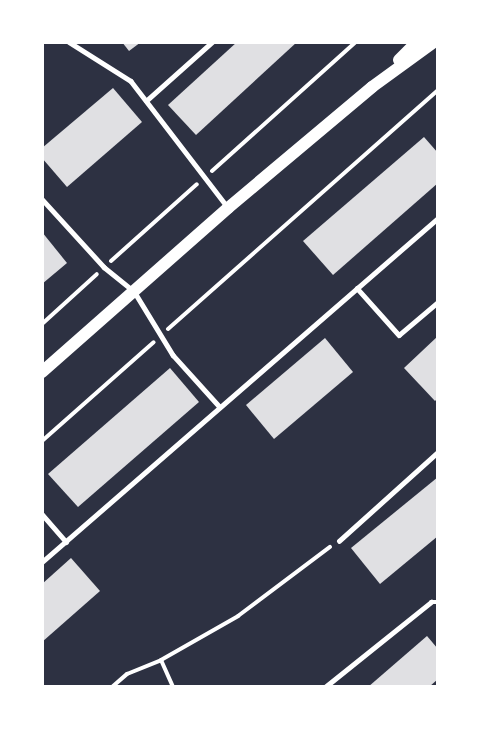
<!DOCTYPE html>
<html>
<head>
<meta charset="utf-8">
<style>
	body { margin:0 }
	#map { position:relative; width:480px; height:729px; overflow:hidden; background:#2d3142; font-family:"Golos Text",sans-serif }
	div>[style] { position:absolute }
	.building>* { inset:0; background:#e0e0e3 }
	.path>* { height:4px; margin:-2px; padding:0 2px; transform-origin:2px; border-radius:2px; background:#fff }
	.service>* { height:4.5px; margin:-2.25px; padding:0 2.25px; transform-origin:2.25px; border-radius:2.25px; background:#fff }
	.secondary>* { height:12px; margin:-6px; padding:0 6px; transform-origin:6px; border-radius:6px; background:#fff }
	span { translate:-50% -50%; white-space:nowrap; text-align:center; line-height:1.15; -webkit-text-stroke:4.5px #fff; paint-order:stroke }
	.frame { position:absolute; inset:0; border:44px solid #fff; pointer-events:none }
</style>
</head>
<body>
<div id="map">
	<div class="building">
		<div style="clip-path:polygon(122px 42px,141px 42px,129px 51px)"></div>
		<div style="clip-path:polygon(237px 42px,297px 42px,196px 135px,168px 105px)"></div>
		<div style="clip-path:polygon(113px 88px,142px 122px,67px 187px,42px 158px,42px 148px)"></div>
		<div style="clip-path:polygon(424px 137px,438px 153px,438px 183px,333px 275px,303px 241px)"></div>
		<div style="clip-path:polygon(42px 232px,67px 263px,42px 284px)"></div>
		<div style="clip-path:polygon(438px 336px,438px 398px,435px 401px,404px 368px)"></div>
		<div style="clip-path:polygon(325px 338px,353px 372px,274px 439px,246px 405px)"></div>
		<div style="clip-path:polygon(170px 368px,199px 402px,78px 507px,48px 474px)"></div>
		<div style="clip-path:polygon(438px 477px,438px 536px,380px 584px,351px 548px)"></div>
		<div style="clip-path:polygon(71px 558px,100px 591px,42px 642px,42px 584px)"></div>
		<div style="clip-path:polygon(427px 636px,438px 649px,438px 679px,429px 687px,368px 687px)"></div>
	</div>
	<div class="path">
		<div style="left:212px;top:171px;width:193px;rotate:-41.9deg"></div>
		<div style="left:111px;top:261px;width:115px;rotate:-41.8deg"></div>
		<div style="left:42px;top:324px;width:74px;rotate:-42.3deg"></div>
		<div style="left:168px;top:329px;width:361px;rotate:-41.5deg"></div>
		<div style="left:42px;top:441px;width:149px;rotate:-41.5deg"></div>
		<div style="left:161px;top:660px;width:30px;rotate:66deg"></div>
		<div style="left:112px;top:687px;width:20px;rotate:-41deg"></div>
		<div style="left:127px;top:674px;width:37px;rotate:-22deg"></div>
		<div style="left:161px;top:660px;width:89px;rotate:-29.7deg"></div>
		<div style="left:238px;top:616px;width:115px;rotate:-36.9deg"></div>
	</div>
	<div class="service">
		<div style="left:69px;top:42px;width:73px;rotate:32.2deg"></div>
		<div style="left:131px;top:81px;width:158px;rotate:52.5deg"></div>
		<div style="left:146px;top:101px;width:89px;rotate:-41.8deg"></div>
		<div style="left:42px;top:199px;width:92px;rotate:47.6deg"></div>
		<div style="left:104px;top:267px;width:38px;rotate:39deg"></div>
		<div style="left:134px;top:291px;width:75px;rotate:58.6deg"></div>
		<div style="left:173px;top:355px;width:70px;rotate:47.9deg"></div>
		<div style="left:357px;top:288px;width:63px;rotate:48.2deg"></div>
		<div style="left:399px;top:335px;width:51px;rotate:-40.2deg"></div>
		<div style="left:42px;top:514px;width:37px;rotate:49deg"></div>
		<div style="left:339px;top:541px;width:133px;rotate:-42deg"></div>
		<div style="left:42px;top:562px;width:525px;rotate:-40.98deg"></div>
		<div style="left:325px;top:687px;width:136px;rotate:-38.7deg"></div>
		<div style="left:431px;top:602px;width:7px"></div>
	</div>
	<div class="secondary">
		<div style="left:399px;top:60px;width:25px;rotate:-45deg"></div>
		<div style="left:42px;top:372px;width:248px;rotate:-41.4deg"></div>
		<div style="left:228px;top:208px;width:188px;rotate:-40deg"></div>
		<div style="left:372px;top:87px;width:77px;rotate:-36deg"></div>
	</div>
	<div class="frame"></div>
</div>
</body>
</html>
